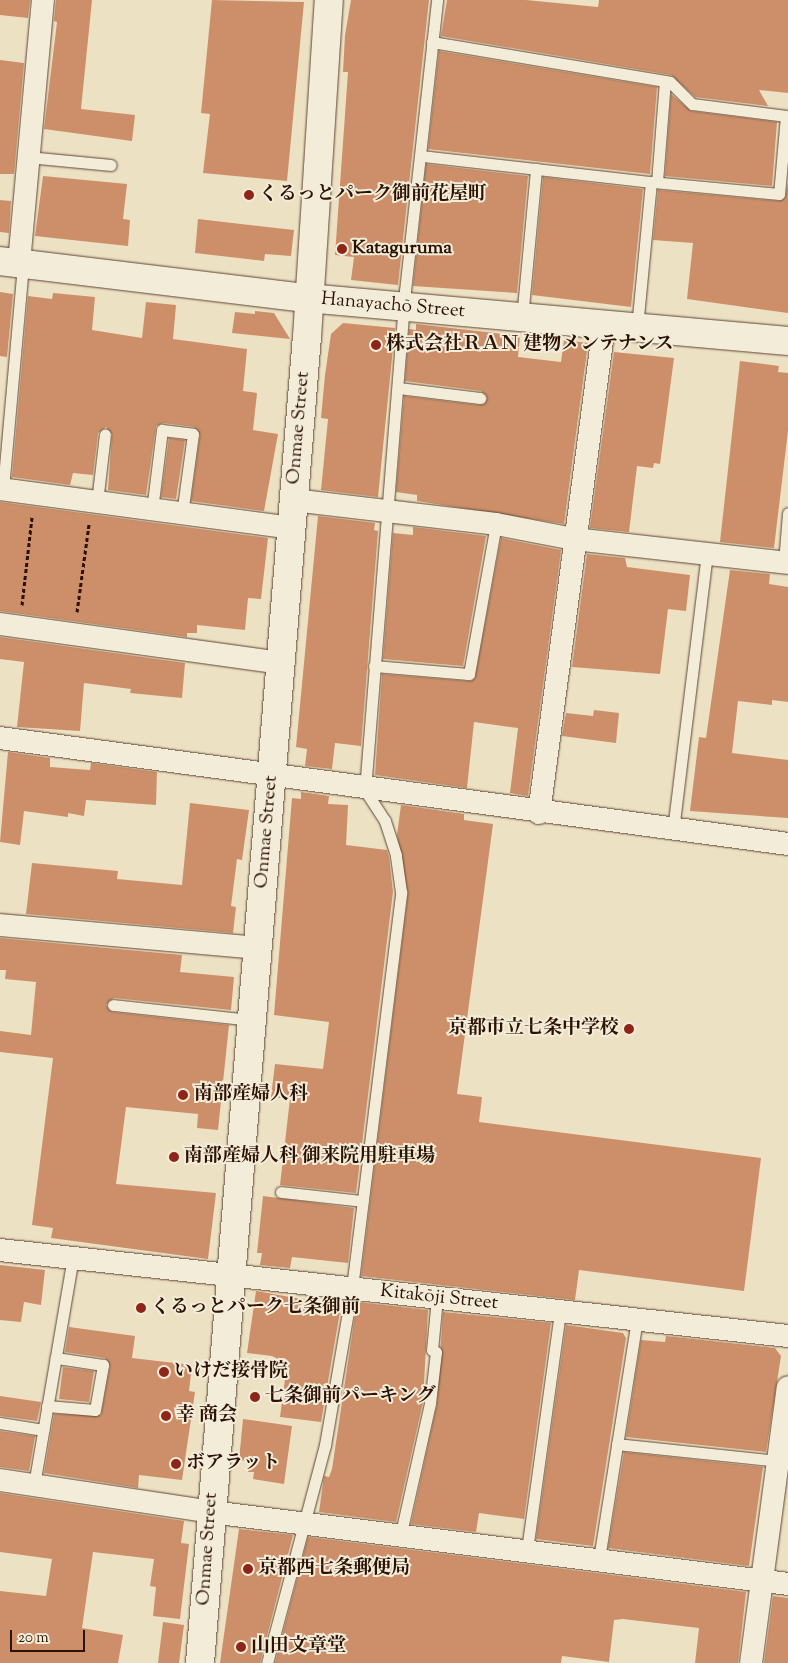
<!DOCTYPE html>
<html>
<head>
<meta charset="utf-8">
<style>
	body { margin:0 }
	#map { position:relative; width:788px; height:1663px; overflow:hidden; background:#ede1c4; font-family:"Sorts Mill Goudy","Noto Serif JP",serif }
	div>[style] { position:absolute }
	.building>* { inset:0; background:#cd8f6a }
	.path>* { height:3px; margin-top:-1.5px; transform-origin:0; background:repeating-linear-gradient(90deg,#2d1102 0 4px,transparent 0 6.5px) }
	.roads { filter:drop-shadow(0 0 1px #5d4532) drop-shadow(0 0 1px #5d4532) }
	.service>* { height:11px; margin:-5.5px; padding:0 5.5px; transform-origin:5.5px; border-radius:5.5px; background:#f3ecd9 }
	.minor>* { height:22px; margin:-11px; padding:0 11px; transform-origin:11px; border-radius:11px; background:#f3ecd9 }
	.tertiary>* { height:28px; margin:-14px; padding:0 14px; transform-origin:14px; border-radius:14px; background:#f3ecd9 }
	.dots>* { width:14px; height:14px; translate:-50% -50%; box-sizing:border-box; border:2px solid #f3ecd9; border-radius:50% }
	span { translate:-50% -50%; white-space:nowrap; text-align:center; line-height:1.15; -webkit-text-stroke:4px #f3ecd9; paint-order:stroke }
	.poi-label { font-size:19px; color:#2d1102; font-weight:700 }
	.left { translate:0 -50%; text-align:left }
	.right { translate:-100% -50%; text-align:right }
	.street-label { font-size:19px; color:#2d1102 }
	.scale { position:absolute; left:10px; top:1630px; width:75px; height:22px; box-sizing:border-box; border:2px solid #2d1102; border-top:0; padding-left:6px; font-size:15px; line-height:18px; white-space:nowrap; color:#2d1102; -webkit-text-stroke:4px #f3ecd9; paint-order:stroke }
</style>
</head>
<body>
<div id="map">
	<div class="building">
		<div style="clip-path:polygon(0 0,30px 0,28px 18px,0 15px)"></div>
		<div style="clip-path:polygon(56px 0,92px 0,81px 109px,135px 115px,132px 141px,44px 129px,57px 22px,54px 21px)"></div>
		<div style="clip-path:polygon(212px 0,304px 2px,287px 181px,203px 173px,210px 114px,201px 113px)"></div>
		<div style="clip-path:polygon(351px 0,429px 0,398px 285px,351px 280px,354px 257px,335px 255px,348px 72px,343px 72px,345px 35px)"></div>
		<div style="clip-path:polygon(447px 0,526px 0,598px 7px,599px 0,788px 0,788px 93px,759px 90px,768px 106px,695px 97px,671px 75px,441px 36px)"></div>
		<div style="clip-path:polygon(439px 51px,657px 87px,650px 174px,428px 149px)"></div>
		<div style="clip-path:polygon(0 60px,24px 63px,14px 174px,0 174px)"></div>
		<div style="clip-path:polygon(671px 94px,691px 111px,777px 122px,772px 186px,665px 176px)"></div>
		<div style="clip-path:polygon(426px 164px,528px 176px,517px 293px,413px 286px)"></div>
		<div style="clip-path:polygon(43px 176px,127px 184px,123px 219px,130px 220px,128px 246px,35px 236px)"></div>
		<div style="clip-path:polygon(543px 177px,643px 189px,631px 307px,532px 295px)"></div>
		<div style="clip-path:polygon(788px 183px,788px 313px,687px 299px,693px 243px,653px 240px,658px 190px,779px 201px,785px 198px)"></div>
		<div style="clip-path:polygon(0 200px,11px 201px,9px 233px,0 232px)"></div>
		<div style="clip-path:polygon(198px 219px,294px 230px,291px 256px,265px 254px,264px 261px,195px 253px)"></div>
		<div style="clip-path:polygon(0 292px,13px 294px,7px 357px,0 356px)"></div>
		<div style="clip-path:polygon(53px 293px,95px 297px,92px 330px,142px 338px,146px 302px,176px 305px,173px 339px,247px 349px,243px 391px,257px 393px,253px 430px,278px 434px,264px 511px,191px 501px,200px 435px,194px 427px,163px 423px,156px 426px,146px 495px,108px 490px,112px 434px,106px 427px,98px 433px,93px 475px,73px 473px,70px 485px,12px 477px,28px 296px,52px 299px)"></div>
		<div style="clip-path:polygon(255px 311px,274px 313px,290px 339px,232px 333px,235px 312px,255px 314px)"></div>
		<div style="clip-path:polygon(343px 323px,395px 328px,378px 497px,321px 490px,328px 419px,321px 418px,325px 375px,331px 334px)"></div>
		<div style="clip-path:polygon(416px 324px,520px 336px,518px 357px,561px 362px,564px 340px,588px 343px,564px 524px,417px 501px,417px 495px,396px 492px,404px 396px,479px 405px,487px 399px,481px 391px,405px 381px,409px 329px,416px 330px)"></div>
		<div style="clip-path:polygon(614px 352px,674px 358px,660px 464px,654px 463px,653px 468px,637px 466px,629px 532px,590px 528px)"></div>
		<div style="clip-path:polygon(740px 361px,779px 366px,778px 372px,788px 373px,788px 431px,774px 548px,720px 542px)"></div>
		<div style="clip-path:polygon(169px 438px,185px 440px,176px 499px,161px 497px)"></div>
		<div style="clip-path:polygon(0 502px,268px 538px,261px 599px,248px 598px,245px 630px,197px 625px,197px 633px,187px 633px,187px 637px,0 611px)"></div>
		<div style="clip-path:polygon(318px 516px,375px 523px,374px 530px,378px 531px,361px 746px,335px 743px,332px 769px,305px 766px,307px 749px,296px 747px)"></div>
		<div style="clip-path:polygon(413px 527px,486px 536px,463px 666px,383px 659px,393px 533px,413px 535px)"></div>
		<div style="clip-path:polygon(501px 538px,561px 550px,528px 796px,510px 793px,518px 728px,474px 722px,467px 788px,375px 775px,382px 674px,468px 681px,475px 678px)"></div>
		<div style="clip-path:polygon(587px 554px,625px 558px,627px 567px,690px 575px,686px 611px,668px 609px,660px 674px,572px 667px)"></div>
		<div style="clip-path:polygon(730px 570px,770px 574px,769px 584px,788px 587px,788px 702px,772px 700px,772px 705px,738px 701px,732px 753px,788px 760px,788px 818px,690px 811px,699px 737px,706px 738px)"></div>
		<div style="clip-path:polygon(0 637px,185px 663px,182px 698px,130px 693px,131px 689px,84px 683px,80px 731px,17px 727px,24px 662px,0 659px)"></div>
		<div style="clip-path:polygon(594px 710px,619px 713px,616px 743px,562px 736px,566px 713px,593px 716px)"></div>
		<div style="clip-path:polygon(8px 752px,50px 758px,50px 767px,90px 770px,91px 763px,157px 772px,156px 805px,86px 800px,84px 816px,68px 813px,68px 817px,24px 811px,20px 845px,0 842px)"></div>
		<div style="clip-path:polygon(301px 792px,329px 796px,328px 804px,348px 805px,346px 845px,387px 850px,389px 857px,393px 892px,356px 1193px,280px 1185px,290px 1099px,271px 1097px,275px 1064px,323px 1069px,329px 1022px,274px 1015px,292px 798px,301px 799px)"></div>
		<div style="clip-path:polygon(190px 803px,249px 810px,242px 860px,237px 859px,231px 906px,236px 907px,233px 933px,26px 914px,32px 863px,118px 871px,117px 879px,182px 885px)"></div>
		<div style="clip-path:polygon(401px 805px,464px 814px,464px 820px,493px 824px,457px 1094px,482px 1097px,479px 1122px,761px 1158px,744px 1291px,579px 1270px,575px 1300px,361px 1276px,408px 893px,397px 835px)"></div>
		<div style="clip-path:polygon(0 938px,182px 955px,180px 972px,234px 977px,231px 1010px,114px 998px,106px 1005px,112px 1012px,229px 1025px,218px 1130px,197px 1128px,198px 1114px,126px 1107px,116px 1184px,216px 1193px,208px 1259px,51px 1238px,53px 1228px,32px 1225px,53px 1058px,0 1052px,0 1031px,31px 1035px,36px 982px,5px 979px,6px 970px,0 970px)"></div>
		<div style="clip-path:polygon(263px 1196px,354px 1208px,348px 1263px,292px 1257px,290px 1268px,260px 1265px,262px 1253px,257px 1253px)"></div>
		<div style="clip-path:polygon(0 1265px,45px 1270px,41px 1305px,24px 1302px,21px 1322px,0 1320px)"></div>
		<div style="clip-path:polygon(256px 1291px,341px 1306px,321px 1422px,280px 1417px,287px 1364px,272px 1356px,247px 1353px)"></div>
		<div style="clip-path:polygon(357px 1302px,428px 1310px,423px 1402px,396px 1522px,319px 1512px,324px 1476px,329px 1477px,332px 1469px)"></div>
		<div style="clip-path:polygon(443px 1312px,551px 1323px,524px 1519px,479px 1513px,476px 1532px,411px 1524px,437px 1404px)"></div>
		<div style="clip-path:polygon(566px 1325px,623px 1333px,626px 1338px,593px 1546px,536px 1539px)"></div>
		<div style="clip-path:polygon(69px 1327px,135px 1336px,132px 1358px,192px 1365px,189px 1391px,195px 1392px,182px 1480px,139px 1475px,138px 1488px,44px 1473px,54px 1414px,101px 1415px,110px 1366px,105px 1358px,65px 1352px)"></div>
		<div style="clip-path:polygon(666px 1336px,775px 1348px,781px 1356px,766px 1452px,626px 1437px,641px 1340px,665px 1342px)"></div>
		<div style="clip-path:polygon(63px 1367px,94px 1371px,89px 1402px,59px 1399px)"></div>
		<div style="clip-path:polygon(0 1396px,41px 1402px,37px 1421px,0 1416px)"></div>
		<div style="clip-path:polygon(243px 1419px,292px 1426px,284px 1484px,253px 1479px,254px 1472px,248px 1472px,250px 1461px,239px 1460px)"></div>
		<div style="clip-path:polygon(0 1431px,35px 1436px,29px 1471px,0 1467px)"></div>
		<div style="clip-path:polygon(624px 1452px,763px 1467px,749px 1566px,608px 1548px)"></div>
		<div style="clip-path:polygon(0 1493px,184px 1521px,181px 1543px,189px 1544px,180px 1619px,153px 1616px,156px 1587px,150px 1586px,154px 1559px,93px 1552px,82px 1628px,123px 1635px,118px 1663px,0 1663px,0 1591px,46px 1596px,52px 1559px,0 1552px)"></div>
		<div style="clip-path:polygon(239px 1529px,293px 1535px,260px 1663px,220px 1663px)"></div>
		<div style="clip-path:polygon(308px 1537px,746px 1592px,738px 1663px,695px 1663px,699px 1628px,623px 1619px,614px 1620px,609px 1662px,562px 1656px,561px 1663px,275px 1663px)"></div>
		<div style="clip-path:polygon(773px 1596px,788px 1598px,788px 1663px,764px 1663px)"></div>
		<div style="clip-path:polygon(163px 1622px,184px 1625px,179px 1663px,158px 1663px)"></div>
	</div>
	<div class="path">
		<div style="left:22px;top:605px;width:89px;rotate:-83.5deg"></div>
		<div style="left:77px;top:612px;width:89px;rotate:-82.2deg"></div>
	</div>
	<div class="roads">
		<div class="service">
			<div style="left:432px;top:42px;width:241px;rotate:9.5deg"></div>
			<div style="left:670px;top:82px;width:31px;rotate:45deg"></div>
			<div style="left:692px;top:104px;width:95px;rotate:7.3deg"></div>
			<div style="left:786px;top:116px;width:78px;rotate:95.1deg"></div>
			<div style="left:779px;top:194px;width:129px;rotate:-174.6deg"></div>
			<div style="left:422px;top:156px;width:230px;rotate:6.5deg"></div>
			<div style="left:651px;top:182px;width:147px;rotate:95.5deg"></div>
			<div style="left:28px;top:157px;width:83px;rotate:5.5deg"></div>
			<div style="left:657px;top:182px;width:101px;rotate:-85.5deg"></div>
			<div style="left:522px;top:318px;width:150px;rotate:-84.6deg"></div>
			<div style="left:398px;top:388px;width:83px;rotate:7deg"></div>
			<div style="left:3px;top:489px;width:227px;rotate:-84.9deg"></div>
			<div style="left:97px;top:502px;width:68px;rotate:-83.3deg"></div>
			<div style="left:152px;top:510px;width:81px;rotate:-82.9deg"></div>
			<div style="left:162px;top:430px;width:31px;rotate:7deg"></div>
			<div style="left:193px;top:434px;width:81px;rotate:97.8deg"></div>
			<div style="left:784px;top:563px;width:50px;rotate:-85.4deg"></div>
			<div style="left:374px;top:666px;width:95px;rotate:4.8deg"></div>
			<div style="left:469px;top:674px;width:152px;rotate:-79.8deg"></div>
			<div style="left:673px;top:830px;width:278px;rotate:-83deg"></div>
			<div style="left:113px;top:1005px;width:139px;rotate:6.2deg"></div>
			<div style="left:281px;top:1192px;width:82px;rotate:6.3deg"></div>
			<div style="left:47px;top:1406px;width:48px;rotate:4.8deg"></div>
			<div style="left:95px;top:1410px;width:46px;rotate:-79.9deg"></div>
			<div style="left:103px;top:1365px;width:48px;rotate:-171.5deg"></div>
			<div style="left:0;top:1423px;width:44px;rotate:9.2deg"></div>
			<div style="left:617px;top:1444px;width:163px;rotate:6deg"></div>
			<div style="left:34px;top:1485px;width:230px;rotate:-80.3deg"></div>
			<div style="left:401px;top:1533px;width:133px;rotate:-77.4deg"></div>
			<div style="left:430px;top:1403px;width:51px;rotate:-83.3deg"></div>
			<div style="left:436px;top:1352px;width:4px;rotate:-153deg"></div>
			<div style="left:432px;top:1350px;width:52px;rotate:-84.5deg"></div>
			<div style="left:527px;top:1550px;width:241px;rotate:-82.1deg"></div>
			<div style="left:599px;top:1559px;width:243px;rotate:-81deg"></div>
			<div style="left:267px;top:1663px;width:226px;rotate:-75.1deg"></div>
			<div style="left:325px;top:1445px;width:159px;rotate:-80.2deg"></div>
			<div style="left:352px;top:1288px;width:399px;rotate:-82.9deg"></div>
			<div style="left:401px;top:892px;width:37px;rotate:-98deg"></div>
			<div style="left:396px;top:855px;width:36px;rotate:-108deg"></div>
			<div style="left:385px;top:821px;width:37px;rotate:-123deg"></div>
			<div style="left:365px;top:790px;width:501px;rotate:-85.42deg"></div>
			<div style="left:405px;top:291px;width:293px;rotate:-83.7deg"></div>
		</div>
		<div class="minor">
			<div style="left:19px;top:263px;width:264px;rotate:-84.8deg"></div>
			<div style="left:0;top:489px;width:294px;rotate:7.6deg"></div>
			<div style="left:293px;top:500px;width:204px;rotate:6.7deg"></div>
			<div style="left:496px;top:524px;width:79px;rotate:10.9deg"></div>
			<div style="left:574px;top:539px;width:215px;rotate:6.4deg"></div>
			<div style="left:0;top:624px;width:283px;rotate:7.9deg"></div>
			<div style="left:0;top:738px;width:795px;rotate:7.66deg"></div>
			<div style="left:539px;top:813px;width:493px;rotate:-82.4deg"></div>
			<div style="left:0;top:925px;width:257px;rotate:5.1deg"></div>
			<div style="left:0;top:1250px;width:793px;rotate:6.23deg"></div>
			<div style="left:0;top:1480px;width:213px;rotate:8.6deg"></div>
			<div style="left:211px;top:1512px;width:581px;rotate:7.11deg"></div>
			<div style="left:751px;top:1663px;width:278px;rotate:-82.4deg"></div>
		</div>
		<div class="tertiary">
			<div style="left:0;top:261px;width:309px;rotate:6.9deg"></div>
			<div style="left:307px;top:298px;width:483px;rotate:5.1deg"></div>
			<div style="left:200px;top:1663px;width:1330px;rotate:-85.39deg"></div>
			<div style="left:307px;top:337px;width:338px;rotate:-86.3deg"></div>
		</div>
	</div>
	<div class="dots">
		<div style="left:249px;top:195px;background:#8f2418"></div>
		<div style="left:342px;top:249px;background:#8f2418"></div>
		<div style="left:376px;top:345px;background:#8f2418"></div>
		<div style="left:629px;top:1029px;background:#8f2418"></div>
		<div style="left:183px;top:1095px;background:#8f2418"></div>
		<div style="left:174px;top:1157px;background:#8f2418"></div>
		<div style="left:141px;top:1308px;background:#8f2418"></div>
		<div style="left:164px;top:1372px;background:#8f2418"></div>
		<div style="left:255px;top:1397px;background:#8f2418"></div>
		<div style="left:166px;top:1416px;background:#8f2418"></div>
		<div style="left:176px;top:1464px;background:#8f2418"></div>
		<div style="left:248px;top:1569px;background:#8f2418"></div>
		<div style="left:241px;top:1647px;background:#8f2418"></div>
	</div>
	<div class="poi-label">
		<span class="left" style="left:259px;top:195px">くるっとパーク御前花屋町</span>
		<span class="left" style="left:352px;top:249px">Kataguruma</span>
		<span class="left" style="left:386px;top:345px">株式会社ＲＡＮ 建物メンテナンス</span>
		<span class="right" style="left:619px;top:1029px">京都市立七条中学校</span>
		<span class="left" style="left:194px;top:1095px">南部産婦人科</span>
		<span class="left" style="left:184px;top:1157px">南部産婦人科 御来院用駐車場</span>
		<span class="left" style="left:151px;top:1308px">くるっとパーク七条御前</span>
		<span class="left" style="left:174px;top:1372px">いけだ接骨院</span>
		<span class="left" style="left:265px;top:1397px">七条御前パーキング</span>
		<span class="left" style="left:176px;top:1416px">幸 商会</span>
		<span class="left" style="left:186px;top:1464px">ボアラット</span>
		<span class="left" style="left:258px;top:1569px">京都西七条郵便局</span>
		<span class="left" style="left:251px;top:1647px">山田文章堂</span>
	</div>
	<div class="street-label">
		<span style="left:393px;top:306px;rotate:5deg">Hanayachō Street</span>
		<span style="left:299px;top:428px;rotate:-85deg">Onmae Street</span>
		<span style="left:267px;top:832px;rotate:-85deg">Onmae Street</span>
		<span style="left:439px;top:1298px;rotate:6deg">Kitakōji Street</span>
		<span style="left:208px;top:1549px;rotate:-86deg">Onmae Street</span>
	</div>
	<div class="scale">20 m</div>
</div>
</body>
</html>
